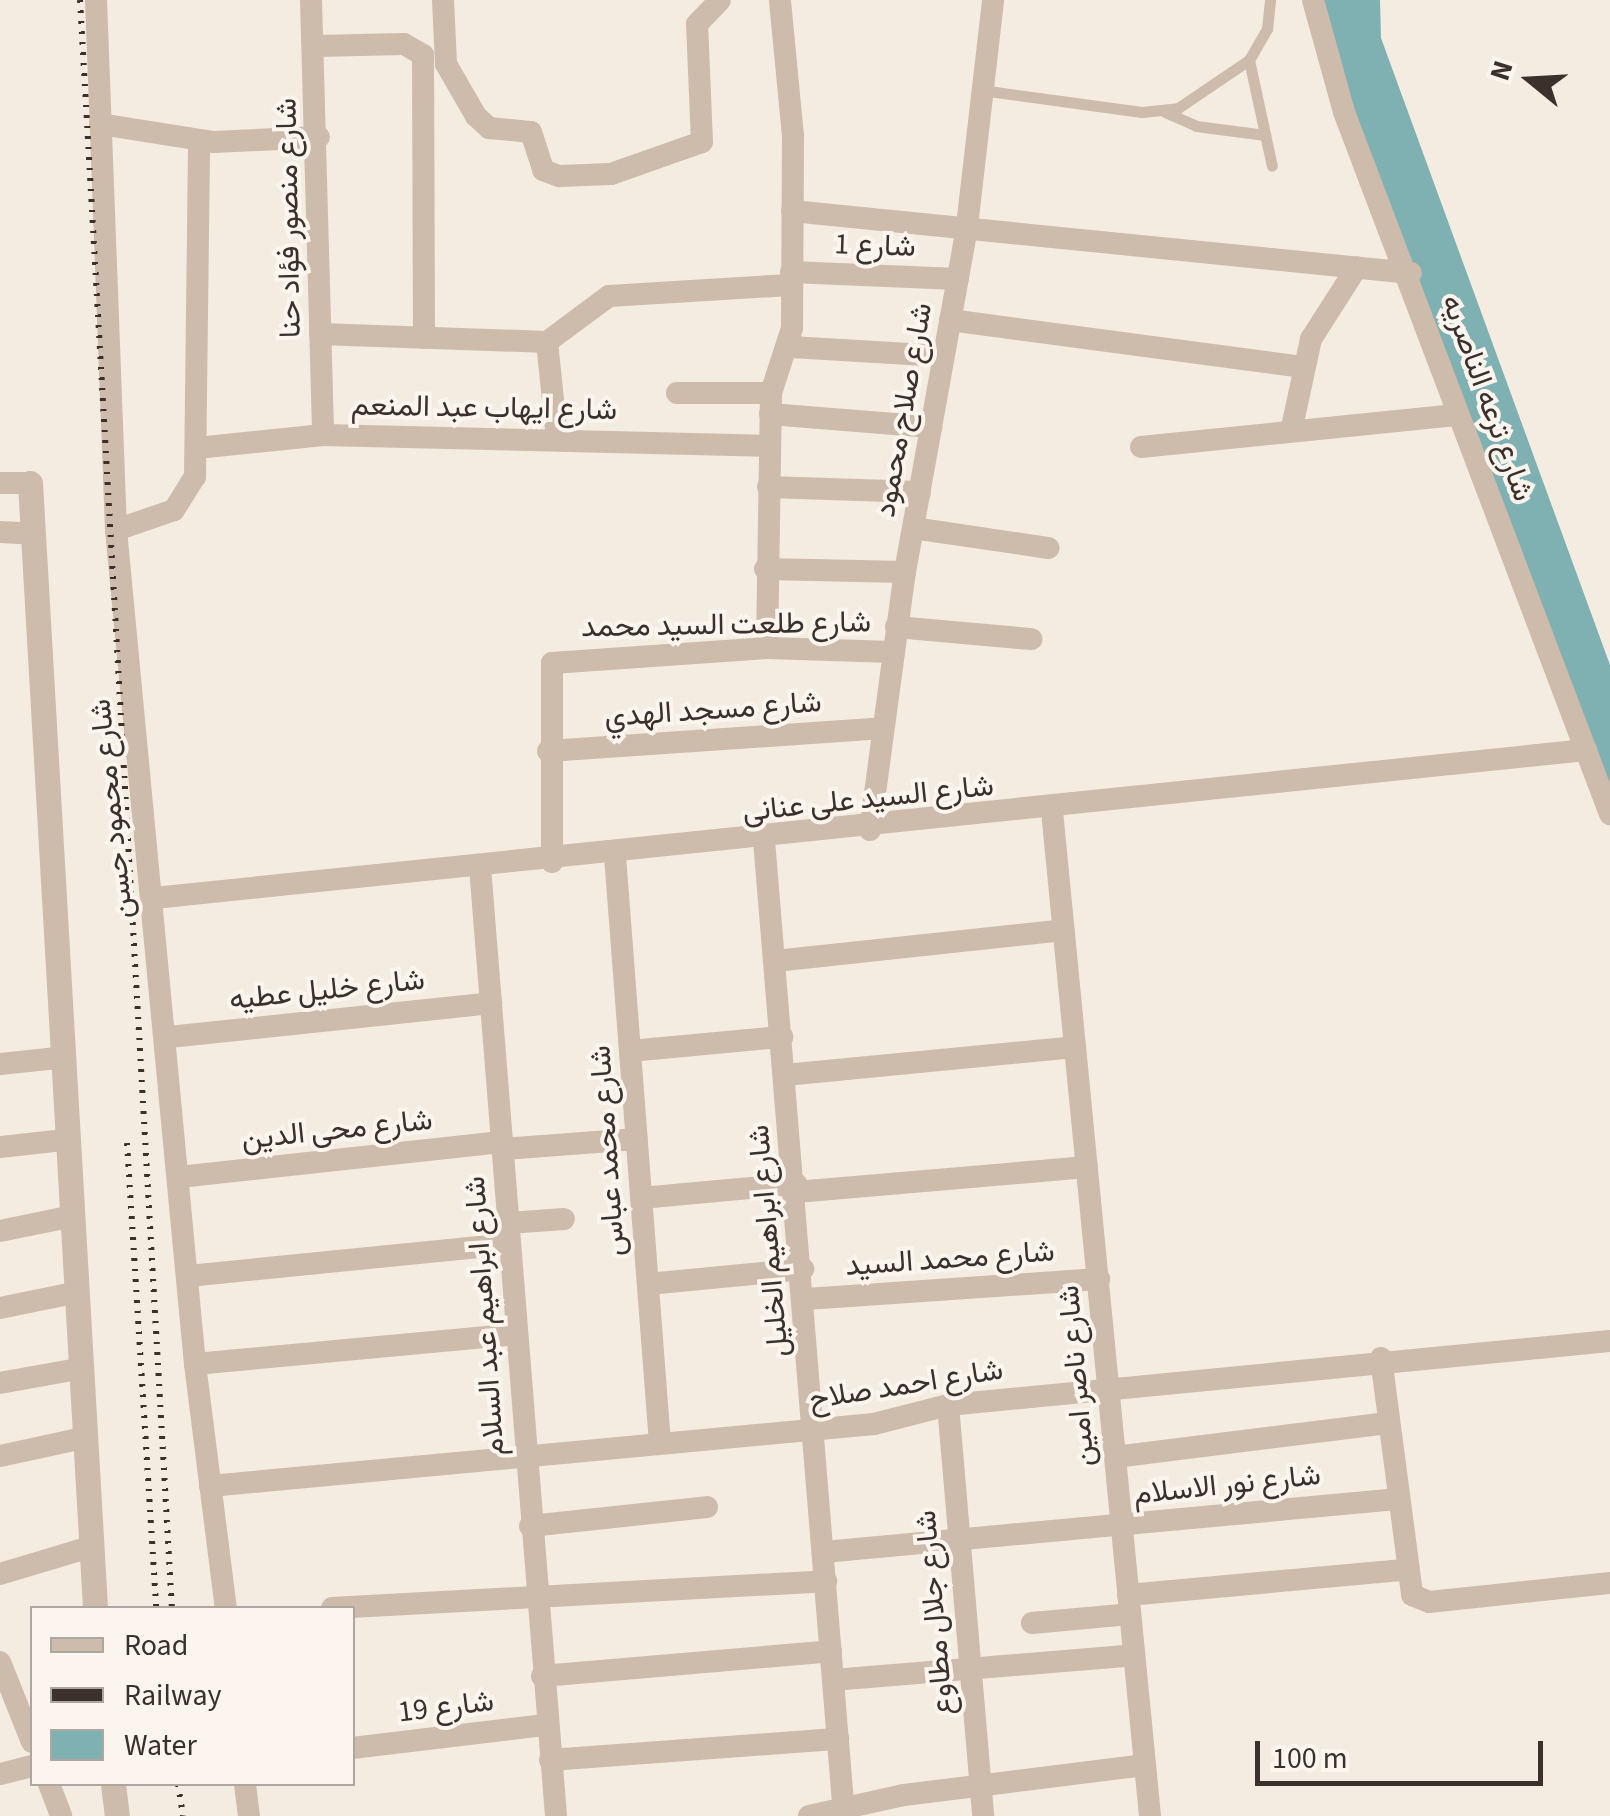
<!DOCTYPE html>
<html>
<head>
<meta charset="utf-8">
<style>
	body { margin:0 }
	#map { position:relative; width:1610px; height:1816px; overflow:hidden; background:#f4ebe1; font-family:"Source Sans 3",Vazirmatn,sans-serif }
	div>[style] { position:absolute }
	.water>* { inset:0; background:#7fb0b2 }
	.service>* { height:11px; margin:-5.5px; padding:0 5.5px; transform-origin:5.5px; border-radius:5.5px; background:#cdbbac }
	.minor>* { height:22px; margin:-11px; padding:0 11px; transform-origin:11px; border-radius:11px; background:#cdbbac }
	.tertiary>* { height:25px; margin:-12.5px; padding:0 12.5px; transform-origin:12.5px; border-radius:12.5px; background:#cdbbac }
	.rail>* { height:6px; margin-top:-3px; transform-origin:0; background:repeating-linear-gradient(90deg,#3b302b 0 2.5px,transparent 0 10.5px) }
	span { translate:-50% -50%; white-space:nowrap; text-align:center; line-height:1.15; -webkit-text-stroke:8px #fbf5ee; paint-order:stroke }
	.street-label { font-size:30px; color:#3b302b }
	.legend { position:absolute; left:30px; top:1606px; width:325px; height:180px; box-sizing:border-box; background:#fbf5ee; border:2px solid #aea6a0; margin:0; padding:12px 18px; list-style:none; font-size:30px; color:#3b302b }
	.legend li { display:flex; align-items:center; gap:20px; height:50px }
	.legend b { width:50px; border:2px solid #aea6a0 }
	.north { position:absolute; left:1480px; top:30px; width:100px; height:100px; -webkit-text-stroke:8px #fbf5ee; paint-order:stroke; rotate:288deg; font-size:28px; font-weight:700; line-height:40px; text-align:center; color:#3b302b }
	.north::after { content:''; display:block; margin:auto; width:35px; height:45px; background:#3b302b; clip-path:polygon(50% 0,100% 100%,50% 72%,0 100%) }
	.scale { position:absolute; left:1255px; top:1741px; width:288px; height:45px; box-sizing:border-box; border:5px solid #3b302b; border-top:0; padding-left:12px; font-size:30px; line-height:35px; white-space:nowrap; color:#3b302b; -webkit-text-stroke:8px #fbf5ee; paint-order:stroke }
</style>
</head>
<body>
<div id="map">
	<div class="water">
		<div style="clip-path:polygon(1314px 0,1380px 0,1381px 38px,1610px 665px,1610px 804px)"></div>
	</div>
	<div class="service">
		<div style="left:1249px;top:60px;width:108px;rotate:77.8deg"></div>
		<div style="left:981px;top:90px;width:162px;rotate:7.8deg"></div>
		<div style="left:1142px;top:112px;width:36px;rotate:-6deg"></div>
		<div style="left:1178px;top:108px;width:86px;rotate:-34.1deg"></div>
		<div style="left:1249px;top:60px;width:36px;rotate:-60deg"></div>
		<div style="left:1267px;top:29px;width:29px;rotate:-84deg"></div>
		<div style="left:1165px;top:112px;width:34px;rotate:24deg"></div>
		<div style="left:1196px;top:126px;width:70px;rotate:7.4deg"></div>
	</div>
	<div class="minor">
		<div style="left:96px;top:0;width:530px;rotate:87.84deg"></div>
		<div style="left:116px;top:530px;width:838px;rotate:84.59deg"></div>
		<div style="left:195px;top:1364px;width:246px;rotate:82.8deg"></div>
		<div style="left:311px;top:0;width:435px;rotate:88.4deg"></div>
		<div style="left:443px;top:0;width:64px;rotate:87.3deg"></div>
		<div style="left:446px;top:64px;width:60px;rotate:60deg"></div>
		<div style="left:476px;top:116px;width:18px;rotate:43deg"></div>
		<div style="left:489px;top:128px;width:42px;rotate:5.4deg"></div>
		<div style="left:531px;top:132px;width:40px;rotate:72deg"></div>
		<div style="left:543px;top:170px;width:17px;rotate:21deg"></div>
		<div style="left:559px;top:176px;width:52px;rotate:-2.2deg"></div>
		<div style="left:611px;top:174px;width:96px;rotate:-19.4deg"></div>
		<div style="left:702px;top:142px;width:118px;rotate:-92.4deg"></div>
		<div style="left:697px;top:24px;width:33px;rotate:-46deg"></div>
		<div style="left:1313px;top:0;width:116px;rotate:74.5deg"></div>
		<div style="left:1344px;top:112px;width:751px;rotate:69.25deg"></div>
		<div style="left:316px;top:46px;width:88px;rotate:-1.3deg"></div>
		<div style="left:404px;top:44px;width:22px;rotate:30deg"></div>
		<div style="left:423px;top:55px;width:283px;rotate:89.8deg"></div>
		<div style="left:100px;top:124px;width:115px;rotate:9deg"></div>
		<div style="left:214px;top:142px;width:105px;rotate:-2.7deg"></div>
		<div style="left:792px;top:211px;width:622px;rotate:5.72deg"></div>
		<div style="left:791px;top:272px;width:167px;rotate:2.4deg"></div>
		<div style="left:950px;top:320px;width:355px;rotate:7.6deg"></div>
		<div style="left:320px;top:334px;width:227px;rotate:2deg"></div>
		<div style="left:547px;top:342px;width:77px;rotate:-36.6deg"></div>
		<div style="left:609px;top:296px;width:181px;rotate:-3.5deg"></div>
		<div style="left:547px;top:342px;width:97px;rotate:84.1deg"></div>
		<div style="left:791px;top:347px;width:152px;rotate:3.4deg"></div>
		<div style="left:677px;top:393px;width:94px"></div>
		<div style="left:770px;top:414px;width:162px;rotate:4.6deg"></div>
		<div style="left:1292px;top:427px;width:90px;rotate:-77.8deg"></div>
		<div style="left:1311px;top:339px;width:85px;rotate:-57.4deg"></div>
		<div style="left:1141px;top:447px;width:319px;rotate:-5.8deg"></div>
		<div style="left:197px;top:448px;width:127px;rotate:-5.9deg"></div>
		<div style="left:323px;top:435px;width:446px;rotate:1.4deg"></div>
		<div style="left:0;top:483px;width:30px"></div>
		<div style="left:768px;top:487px;width:152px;rotate:1.9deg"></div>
		<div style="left:913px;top:528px;width:137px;rotate:8.4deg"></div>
		<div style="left:116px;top:530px;width:61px;rotate:-19deg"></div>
		<div style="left:174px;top:510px;width:39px;rotate:-58deg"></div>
		<div style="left:195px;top:477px;width:336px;rotate:-89.3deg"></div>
		<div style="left:0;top:532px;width:33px;rotate:3deg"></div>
		<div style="left:765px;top:569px;width:140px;rotate:1.2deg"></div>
		<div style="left:896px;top:627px;width:136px;rotate:5.1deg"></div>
		<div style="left:767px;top:648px;width:255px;rotate:-89.1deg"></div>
		<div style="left:771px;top:393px;width:68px;rotate:-72.1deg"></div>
		<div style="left:792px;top:328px;width:192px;rotate:-89.7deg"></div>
		<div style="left:793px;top:136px;width:137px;rotate:-95.5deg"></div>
		<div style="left:548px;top:751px;width:336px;rotate:-3.9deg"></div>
		<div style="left:1052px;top:811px;width:1010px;rotate:84.43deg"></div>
		<div style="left:870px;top:830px;width:260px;rotate:-82.3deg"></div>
		<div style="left:905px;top:572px;width:352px;rotate:-79.8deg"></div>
		<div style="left:967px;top:226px;width:227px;rotate:-83.4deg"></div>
		<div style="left:764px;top:840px;width:979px;rotate:85.31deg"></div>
		<div style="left:615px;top:856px;width:589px;rotate:85.62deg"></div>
		<div style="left:552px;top:862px;width:199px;rotate:-90deg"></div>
		<div style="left:552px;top:663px;width:216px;rotate:-4deg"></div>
		<div style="left:767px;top:648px;width:125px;rotate:1.8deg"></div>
		<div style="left:480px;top:867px;width:952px;rotate:85.42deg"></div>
		<div style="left:154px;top:898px;width:1440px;rotate:-5.9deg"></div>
		<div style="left:775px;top:961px;width:290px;rotate:-6.1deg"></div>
		<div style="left:169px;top:1037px;width:324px;rotate:-6deg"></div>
		<div style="left:630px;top:1051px;width:153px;rotate:-5.3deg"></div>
		<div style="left:0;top:1064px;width:57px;rotate:-6deg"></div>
		<div style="left:785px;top:1075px;width:291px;rotate:-5.5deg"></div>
		<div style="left:0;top:1147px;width:63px;rotate:-6.3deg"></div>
		<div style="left:503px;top:1149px;width:134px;rotate:-4.3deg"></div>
		<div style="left:179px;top:1177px;width:324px;rotate:-6.2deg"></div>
		<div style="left:796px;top:1192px;width:292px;rotate:-4.9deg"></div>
		<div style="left:641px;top:1198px;width:156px;rotate:-5.2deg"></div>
		<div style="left:508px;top:1223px;width:56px;rotate:-4.1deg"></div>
		<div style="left:0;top:1231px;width:69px;rotate:-11.6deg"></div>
		<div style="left:188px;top:1276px;width:323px;rotate:-5.7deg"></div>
		<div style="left:648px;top:1284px;width:156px;rotate:-5.5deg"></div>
		<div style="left:806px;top:1299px;width:294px;rotate:-3.9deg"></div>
		<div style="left:0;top:1308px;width:75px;rotate:-11.6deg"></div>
		<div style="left:1381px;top:1358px;width:239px;rotate:82.5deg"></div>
		<div style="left:1412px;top:1595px;width:18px;rotate:22deg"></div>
		<div style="left:1429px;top:1602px;width:182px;rotate:-6deg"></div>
		<div style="left:195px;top:1364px;width:322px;rotate:-5.3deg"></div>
		<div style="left:0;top:1383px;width:79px;rotate:-10.2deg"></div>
		<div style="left:948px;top:1405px;width:412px;rotate:85.1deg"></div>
		<div style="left:0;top:1456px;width:85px;rotate:-12.2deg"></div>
		<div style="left:1115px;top:1457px;width:275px;rotate:-7.1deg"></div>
		<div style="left:210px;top:1486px;width:667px;rotate:-5.33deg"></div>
		<div style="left:874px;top:1424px;width:76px;rotate:-14.4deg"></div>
		<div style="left:948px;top:1405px;width:665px;rotate:-5.52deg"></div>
		<div style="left:530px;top:1526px;width:178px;rotate:-6.1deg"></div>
		<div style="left:824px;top:1552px;width:575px;rotate:-5.28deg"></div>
		<div style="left:0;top:1574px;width:94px;rotate:-16.7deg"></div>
		<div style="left:1128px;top:1595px;width:277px;rotate:-5.2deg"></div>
		<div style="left:332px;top:1608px;width:495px;rotate:-3.1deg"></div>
		<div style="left:1032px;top:1623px;width:98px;rotate:-5.2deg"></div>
		<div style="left:0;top:1662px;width:86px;rotate:68.2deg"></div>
		<div style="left:542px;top:1676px;width:290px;rotate:-4.9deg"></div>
		<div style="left:833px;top:1680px;width:302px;rotate:-4.7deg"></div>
		<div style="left:352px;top:1748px;width:195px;rotate:-6.8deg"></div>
		<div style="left:550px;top:1760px;width:289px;rotate:-4.2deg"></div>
		<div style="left:0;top:1774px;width:33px;rotate:-14deg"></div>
		<div style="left:49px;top:1784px;width:34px;rotate:69deg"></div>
		<div style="left:245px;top:1784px;width:32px;rotate:83deg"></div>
		<div style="left:809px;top:1816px;width:97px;rotate:-12.5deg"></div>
		<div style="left:904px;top:1795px;width:243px;rotate:-7.1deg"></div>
	</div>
	<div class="tertiary">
		<div style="left:30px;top:483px;width:1127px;rotate:86.69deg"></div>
		<div style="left:113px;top:1784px;width:32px;rotate:83deg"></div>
	</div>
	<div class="rail">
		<div style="left:80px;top:0;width:1611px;rotate:86.73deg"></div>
		<div style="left:127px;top:1143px;width:466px;rotate:86.4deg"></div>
		<div style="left:178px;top:1784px;width:32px;rotate:81deg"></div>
	</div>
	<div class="street-label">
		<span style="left:289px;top:218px;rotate:-91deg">شارع منصور فؤاد حنا</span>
		<span style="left:875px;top:246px;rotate:2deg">شارع 1</span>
		<span style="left:1487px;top:398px;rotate:70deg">شارع ترعه الناصريه</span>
		<span style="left:484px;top:408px;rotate:1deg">شارع ايهاب عبد المنعم</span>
		<span style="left:904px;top:410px;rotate:-80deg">شارع صلاح محمود</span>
		<span style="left:726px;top:625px;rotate:-1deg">شارع طلعت السيد محمد</span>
		<span style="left:713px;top:710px;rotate:-4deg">شارع مسجد الهدي</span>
		<span style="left:868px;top:799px;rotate:-6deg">شارع السيد على عنانى</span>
		<span style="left:112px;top:809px;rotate:-96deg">شارع محمود حسن</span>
		<span style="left:327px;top:990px;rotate:-6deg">شارع خليل عطيه</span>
		<span style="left:337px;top:1130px;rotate:-6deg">شارع محى الدين</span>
		<span style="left:608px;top:1151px;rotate:-94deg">شارع محمد عباس</span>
		<span style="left:769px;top:1241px;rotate:-95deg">شارع ابراهيم الخليل</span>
		<span style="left:950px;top:1259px;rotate:-4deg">شارع محمد السيد</span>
		<span style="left:485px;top:1316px;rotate:-94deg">شارع ابراهيم عبد السلام</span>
		<span style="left:1077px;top:1376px;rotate:-95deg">شارع ناصر امين</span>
		<span style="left:906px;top:1385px;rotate:-9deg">شارع احمد صلاح</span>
		<span style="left:1227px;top:1485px;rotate:-6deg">شارع نور الاسلام</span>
		<span style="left:935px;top:1613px;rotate:-95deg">شارع جلال مطاوع</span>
		<span style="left:446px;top:1707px;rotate:-7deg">شارع 19</span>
	</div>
	<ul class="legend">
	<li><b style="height:12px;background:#cdbbac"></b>Road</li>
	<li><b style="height:12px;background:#3b302b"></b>Railway</li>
	<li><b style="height:28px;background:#7fb0b2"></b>Water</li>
	</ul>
	<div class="north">N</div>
	<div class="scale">100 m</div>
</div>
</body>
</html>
